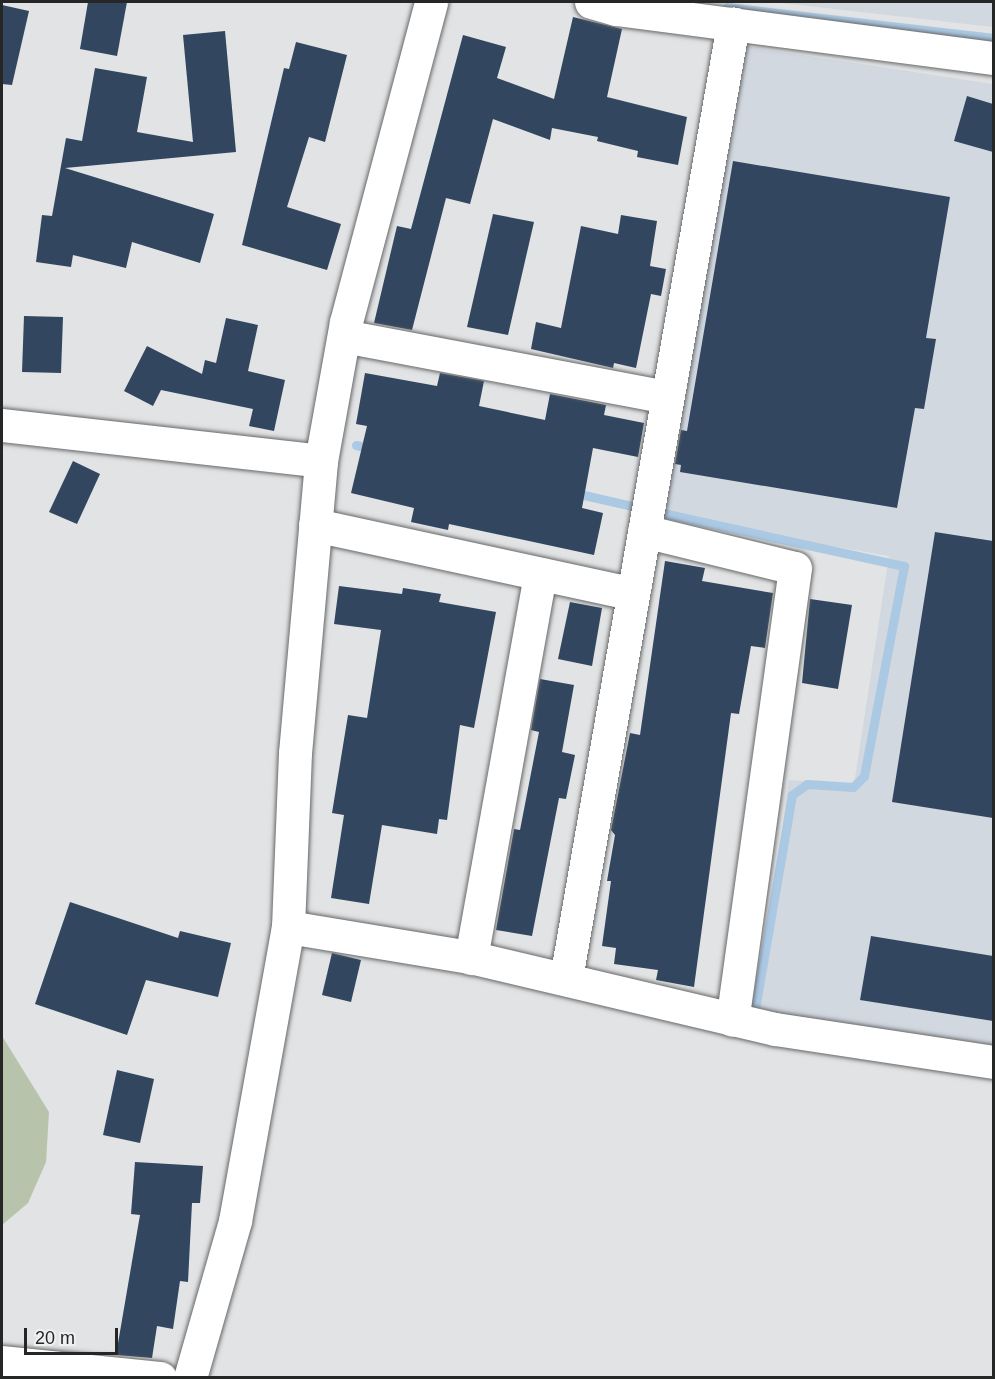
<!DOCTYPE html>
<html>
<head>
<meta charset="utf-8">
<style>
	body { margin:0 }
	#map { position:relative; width:995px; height:1379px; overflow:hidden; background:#e1e3e4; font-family:Helvetica,sans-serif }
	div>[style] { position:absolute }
	.built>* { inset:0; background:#d2d8e0 }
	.green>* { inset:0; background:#b7c3aa }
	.stream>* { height:9px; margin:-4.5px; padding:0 4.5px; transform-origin:4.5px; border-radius:4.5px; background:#acc9e4 }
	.building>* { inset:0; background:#32465f }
	.roads { filter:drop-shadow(0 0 2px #67686a) drop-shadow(0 0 2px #67686a) }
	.minor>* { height:33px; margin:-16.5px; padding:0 16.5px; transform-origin:16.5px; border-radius:16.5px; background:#fff }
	span { translate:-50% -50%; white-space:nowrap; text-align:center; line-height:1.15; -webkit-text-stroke:6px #eff0f1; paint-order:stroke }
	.frame { position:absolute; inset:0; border:3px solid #252626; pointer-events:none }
	.scale { position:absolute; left:24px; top:1328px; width:94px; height:27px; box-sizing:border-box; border:3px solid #252626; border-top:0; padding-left:8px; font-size:18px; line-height:21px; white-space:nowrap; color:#252626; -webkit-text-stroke:4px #eff0f1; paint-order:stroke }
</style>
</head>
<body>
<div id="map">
	<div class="built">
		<div style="clip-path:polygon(773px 2px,993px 2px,993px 27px)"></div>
		<div style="clip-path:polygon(743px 46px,993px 84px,993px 1050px,757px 1012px,789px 780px,854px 785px,889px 556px,663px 517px)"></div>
	</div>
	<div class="green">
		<div style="clip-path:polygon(2px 1036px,49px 1112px,46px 1162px,28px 1203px,2px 1225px)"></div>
	</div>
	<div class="stream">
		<div style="left:727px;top:7px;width:269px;rotate:6.6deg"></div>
		<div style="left:356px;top:445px;width:18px;rotate:13deg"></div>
		<div style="left:575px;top:493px;width:58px;rotate:12.8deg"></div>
		<div style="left:667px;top:514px;width:243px;rotate:12.4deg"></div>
		<div style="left:904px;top:566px;width:214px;rotate:100.8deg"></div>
		<div style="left:864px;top:776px;width:16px;rotate:135deg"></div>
		<div style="left:853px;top:787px;width:46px;rotate:-176.3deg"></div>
		<div style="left:807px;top:784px;width:19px;rotate:144deg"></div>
		<div style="left:792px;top:795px;width:218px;rotate:99.8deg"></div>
	</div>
	<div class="building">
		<div style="clip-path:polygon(88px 2px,127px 2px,117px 56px,80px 49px)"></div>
		<div style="clip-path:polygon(2px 5px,29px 11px,12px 85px,2px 84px)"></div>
		<div style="clip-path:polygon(573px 17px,622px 29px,607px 97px,687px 117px,678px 165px,637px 157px,638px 151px,597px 141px,598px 137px,552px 128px,550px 140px,493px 119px,470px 204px,446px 198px,412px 330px,374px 323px,397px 226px,411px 229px,463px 35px,506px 47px,497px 78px,554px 99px)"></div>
		<div style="clip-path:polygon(225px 31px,236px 152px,65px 168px,214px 214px,200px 263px,132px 242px,126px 268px,73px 255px,71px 267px,36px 262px,42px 215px,52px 216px,66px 138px,82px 141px,95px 68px,147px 77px,137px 132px,193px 142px,183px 35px)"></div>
		<div style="clip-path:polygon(296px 42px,347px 55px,325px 142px,309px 137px,287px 207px,341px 224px,327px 270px,242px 245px,284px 68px,289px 69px)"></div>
		<div style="clip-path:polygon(967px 96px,993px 104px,993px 152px,954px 141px)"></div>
		<div style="clip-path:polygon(733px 161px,950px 197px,926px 338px,936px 339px,924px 409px,915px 408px,897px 508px,680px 472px,681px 465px,675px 464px,681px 430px,687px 431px)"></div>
		<div style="clip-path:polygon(493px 214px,534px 222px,508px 335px,467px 327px)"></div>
		<div style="clip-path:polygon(621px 215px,657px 221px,650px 266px,666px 269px,661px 296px,651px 294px,636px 368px,614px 363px,613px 368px,531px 349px,536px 322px,561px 328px,581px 226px,618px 234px)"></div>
		<div style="clip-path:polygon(24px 316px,63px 317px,61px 373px,22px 372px)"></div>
		<div style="clip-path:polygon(226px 318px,258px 325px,248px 371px,285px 380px,274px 431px,249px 426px,253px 409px,161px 390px,153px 406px,124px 391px,147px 346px,202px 374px,205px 360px,216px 363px)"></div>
		<div style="clip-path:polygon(365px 373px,437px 386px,440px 373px,484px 381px,479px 406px,545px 420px,550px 394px,606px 405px,604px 415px,644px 423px,638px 457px,593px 448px,582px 508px,603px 513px,594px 555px,449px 524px,448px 530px,411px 522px,414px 508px,351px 493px,367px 426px,356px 424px)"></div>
		<div style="clip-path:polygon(73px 461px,100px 474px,77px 524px,49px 512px)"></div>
		<div style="clip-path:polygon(935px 532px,993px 541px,993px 818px,892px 802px)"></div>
		<div style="clip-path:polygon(665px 561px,705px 568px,702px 581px,773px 593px,765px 648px,751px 646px,739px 714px,731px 713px,694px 987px,656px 980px,658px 970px,614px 964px,616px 948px,602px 946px,611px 881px,607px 881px,615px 835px,611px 830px,630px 733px,640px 735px)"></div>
		<div style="clip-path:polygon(339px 586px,402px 594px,403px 588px,441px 594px,439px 602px,496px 612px,474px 728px,460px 725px,447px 820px,439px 819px,437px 834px,382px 825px,369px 904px,331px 898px,344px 815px,332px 813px,348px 715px,367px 718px,381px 630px,334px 624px)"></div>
		<div style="clip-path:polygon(810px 599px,852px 605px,838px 689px,802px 683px)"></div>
		<div style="clip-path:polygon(570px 602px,602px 608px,592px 666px,558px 659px)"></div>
		<div style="clip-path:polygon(540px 679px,574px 685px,562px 752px,575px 755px,566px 799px,559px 798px,532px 936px,496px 930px,514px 829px,520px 830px,539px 732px,531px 730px)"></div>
		<div style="clip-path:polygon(70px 902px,178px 938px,180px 931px,231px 943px,218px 997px,146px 980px,127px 1035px,35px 1004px)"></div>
		<div style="clip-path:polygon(871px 936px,993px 956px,993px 1021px,860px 1000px)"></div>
		<div style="clip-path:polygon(332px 953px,361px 960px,351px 1002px,322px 995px)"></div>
		<div style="clip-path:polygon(117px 1070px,154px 1079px,140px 1143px,103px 1135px)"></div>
		<div style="clip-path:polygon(135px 1162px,203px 1166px,200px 1203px,192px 1203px,188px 1282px,180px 1281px,173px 1329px,157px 1326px,152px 1358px,116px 1355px,140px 1215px,131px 1214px)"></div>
	</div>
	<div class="roads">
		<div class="minor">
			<div style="left:591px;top:2px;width:26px;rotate:16deg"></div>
			<div style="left:616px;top:9px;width:381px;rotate:7.4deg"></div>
			<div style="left:344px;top:336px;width:329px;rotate:10.7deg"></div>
			<div style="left:2px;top:425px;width:321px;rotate:6.4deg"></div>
			<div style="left:315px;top:525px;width:325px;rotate:12.2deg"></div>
			<div style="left:644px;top:531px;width:155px;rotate:13.8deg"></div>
			<div style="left:795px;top:568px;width:456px;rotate:97.9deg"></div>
			<div style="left:288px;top:927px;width:184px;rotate:9.4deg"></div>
			<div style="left:470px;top:957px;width:313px;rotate:13.3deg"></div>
			<div style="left:775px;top:1029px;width:221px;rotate:8.6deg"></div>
			<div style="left:471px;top:958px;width:390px;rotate:-79.8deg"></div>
			<div style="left:566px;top:978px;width:969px;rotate:-80.07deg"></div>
			<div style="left:2px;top:1362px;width:159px;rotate:5.8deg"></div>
			<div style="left:190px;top:1378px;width:163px;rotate:-74deg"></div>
			<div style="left:235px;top:1221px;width:299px;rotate:-79.8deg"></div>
			<div style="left:288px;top:927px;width:174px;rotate:-87.7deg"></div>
			<div style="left:295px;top:753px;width:293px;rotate:-84.9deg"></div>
			<div style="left:321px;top:461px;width:141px;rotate:-79.8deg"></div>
			<div style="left:346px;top:322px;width:331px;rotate:-75.1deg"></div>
		</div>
	</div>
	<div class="frame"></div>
	<div class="scale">20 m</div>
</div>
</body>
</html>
